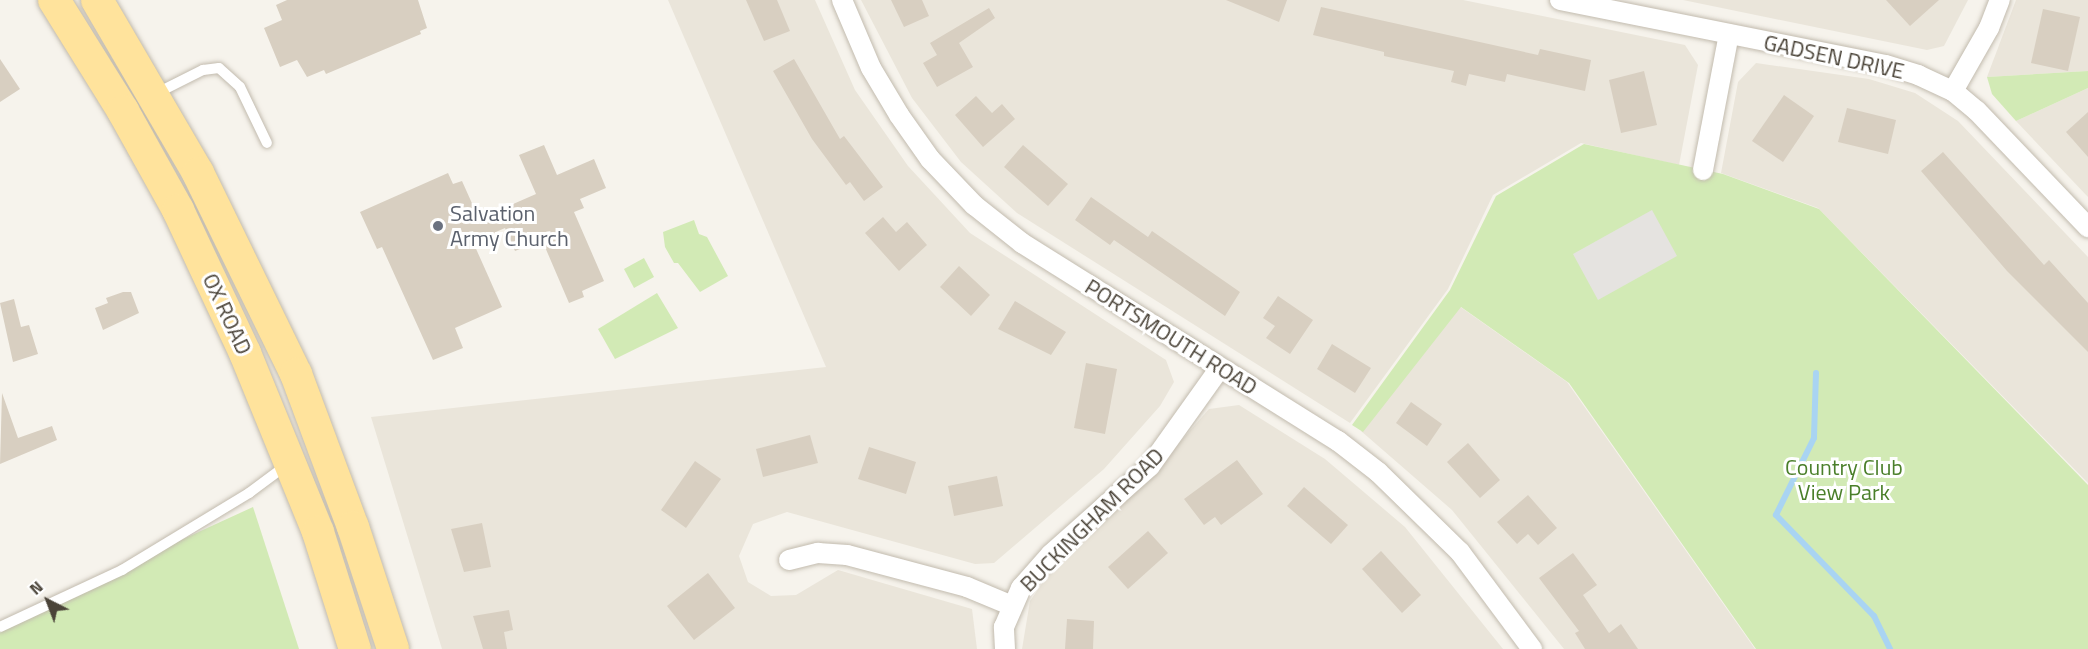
<!DOCTYPE html>
<html>
<head>
<meta charset="utf-8">
<style>
	body { margin:0 }
	#map { position:relative; width:2088px; height:649px; overflow:hidden; background:#f6f3ec; font-family:"Titillium Web",sans-serif }
	div>[style] { position:absolute }
	.residential>* { inset:0; background:#eae5da }
	.green>* { inset:0; background:#d2eab5 }
	.parking>* { inset:0; background:#e5e3e0 }
	.stream>* { height:6px; margin:-3px; padding:0 3px; transform-origin:3px; border-radius:3px; background:#a9d4f2 }
	.building>* { inset:0; background:#d8cfc1 }
	.roads { filter:drop-shadow(0 0 2px #c2bbae) drop-shadow(0 0 2px #c2bbae) }
	.service>* { height:10px; margin:-5px; padding:0 5px; transform-origin:5px; border-radius:5px; background:#fff }
	.minor>* { height:20px; margin:-10px; padding:0 10px; transform-origin:10px; border-radius:10px; background:#fff }
	.primary>* { height:32px; margin:-16px; padding:0 16px; transform-origin:16px; border-radius:16px; background:#ffe39c }
	.dots>* { width:16px; height:16px; translate:-50% -50%; box-sizing:border-box; border:3px solid #fff; border-radius:50% }
	span { translate:-50% -50%; white-space:nowrap; text-align:center; line-height:1.15; -webkit-text-stroke:6px #fff; paint-order:stroke }
	.street-label { font-size:22px; color:#4b4439 }
	.worship-label { font-size:22px; color:#5b616d }
	.left { translate:0 -50%; text-align:left }
	.park-label { font-size:22px; color:#4a7f2a }
	.north { position:absolute; left:18px; top:571px; width:60px; height:60px; -webkit-text-stroke:4px #fff; paint-order:stroke; rotate:318deg; font-size:16px; font-weight:700; line-height:24px; text-align:center; color:#4b4439 }
	.north::after { content:''; display:block; margin:auto; width:21px; height:27px; background:#4b4439; clip-path:polygon(50% 0,100% 100%,50% 72%,0 100%) }
</style>
</head>
<body>
<div id="map">
	<div class="residential">
		<div style="clip-path:polygon(668px 0,815px 0,855px 90px,908px 166px,970px 233px,1166px 360px,1174px 382px,1160px 406px,1104px 469px,994px 563px,975px 564px,787px 512px,753px 524px,739px 556px,748px 582px,771px 596px,796px 595px,838px 570px,972px 609px,977px 649px,442px 649px,371px 417px,826px 367px)"></div>
		<div style="clip-path:polygon(861px 0,1463px 0,1685px 45px,1698px 65px,1679px 165px,1581px 143px,1493px 195px,1448px 289px,1350px 423px,1017px 213px,961px 162px,912px 98px)"></div>
		<div style="clip-path:polygon(1683px 0,1968px 0,1944px 46px,1927px 50px)"></div>
		<div style="clip-path:polygon(2016px 0,2088px 0,2088px 71px,1987px 77px)"></div>
		<div style="clip-path:polygon(1756px 63px,1869px 79px,1915px 93px,1958px 121px,2088px 257px,2088px 483px,1818px 208px,1721px 173px,1738px 82px)"></div>
		<div style="clip-path:polygon(2088px 88px,2088px 197px,2016px 121px)"></div>
		<div style="clip-path:polygon(1459px 306px,1567px 382px,1755px 649px,1564px 649px,1452px 510px,1361px 431px)"></div>
		<div style="clip-path:polygon(1239px 405px,1325px 459px,1405px 527px,1503px 649px,1022px 649px,1030px 601px,1053px 568px,1138px 490px,1209px 409px)"></div>
	</div>
	<div class="green">
		<div style="clip-path:polygon(2088px 71px,2088px 88px,2016px 121px,1992px 94px,1987px 77px)"></div>
		<div style="clip-path:polygon(1584px 144px,1723px 174px,1819px 209px,2088px 485px,2088px 649px,1756px 649px,1569px 383px,1461px 307px,1363px 432px,1352px 425px,1450px 290px,1496px 196px)"></div>
		<div style="clip-path:polygon(694px 220px,699px 234px,707px 237px,728px 276px,700px 292px,678px 263px,674px 263px,665px 247px,663px 232px)"></div>
		<div style="clip-path:polygon(644px 258px,654px 277px,634px 288px,624px 269px)"></div>
		<div style="clip-path:polygon(657px 293px,678px 328px,615px 359px,598px 329px)"></div>
		<div style="clip-path:polygon(253px 507px,299px 649px,0 649px,0 623px)"></div>
	</div>
	<div class="parking">
		<div style="clip-path:polygon(1652px 210px,1677px 256px,1598px 300px,1573px 254px)"></div>
	</div>
	<div class="stream">
		<div style="left:1816px;top:373px;width:65px;rotate:91.8deg"></div>
		<div style="left:1814px;top:438px;width:86px;rotate:116.3deg"></div>
		<div style="left:1776px;top:515px;width:141px;rotate:45.9deg"></div>
		<div style="left:1874px;top:616px;width:37px;rotate:64deg"></div>
	</div>
	<div class="building">
		<div style="clip-path:polygon(287px 0,418px 0,427px 28px,420px 31px,421px 34px,326px 74px,324px 70px,307px 77px,297px 60px,280px 67px,264px 28px,282px 20px,276px 5px)"></div>
		<div style="clip-path:polygon(746px 0,777px 0,790px 31px,764px 41px)"></div>
		<div style="clip-path:polygon(891px 0,922px 0,929px 16px,904px 27px)"></div>
		<div style="clip-path:polygon(1226px 0,1287px 0,1279px 22px)"></div>
		<div style="clip-path:polygon(1886px 0,1939px 0,1910px 26px)"></div>
		<div style="clip-path:polygon(1321px 7px,1538px 55px,1540px 49px,1591px 60px,1585px 91px,1507px 74px,1505px 82px,1469px 74px,1466px 86px,1451px 82px,1454px 71px,1384px 56px,1384px 52px,1313px 35px)"></div>
		<div style="clip-path:polygon(989px 8px,995px 18px,959px 43px,973px 67px,937px 87px,923px 63px,937px 55px,930px 43px)"></div>
		<div style="clip-path:polygon(2043px 9px,2080px 17px,2068px 71px,2031px 63px)"></div>
		<div style="clip-path:polygon(0 59px,20px 89px,0 102px)"></div>
		<div style="clip-path:polygon(794px 59px,840px 139px,844px 136px,883px 187px,864px 201px,850px 182px,846px 185px,812px 139px,773px 71px)"></div>
		<div style="clip-path:polygon(1644px 71px,1657px 125px,1621px 133px,1609px 80px)"></div>
		<div style="clip-path:polygon(1784px 95px,1814px 116px,1783px 162px,1752px 141px)"></div>
		<div style="clip-path:polygon(976px 96px,992px 113px,1002px 104px,1015px 119px,983px 147px,955px 115px)"></div>
		<div style="clip-path:polygon(1847px 108px,1896px 120px,1888px 154px,1838px 142px)"></div>
		<div style="clip-path:polygon(2088px 112px,2088px 157px,2066px 132px)"></div>
		<div style="clip-path:polygon(544px 145px,557px 175px,594px 159px,606px 188px,580px 199px,584px 208px,574px 212px,604px 281px,582px 291px,584px 297px,569px 303px,542px 240px,515px 251px,505px 228px,473px 242px,502px 307px,455px 328px,463px 348px,433px 360px,382px 247px,377px 249px,360px 212px,448px 173px,453px 184px,462px 181px,479px 219px,536px 194px,519px 155px)"></div>
		<div style="clip-path:polygon(1023px 145px,1068px 184px,1048px 206px,1004px 167px)"></div>
		<div style="clip-path:polygon(1943px 152px,2044px 265px,2049px 260px,2088px 303px,2088px 352px,2007px 271px,1921px 171px)"></div>
		<div style="clip-path:polygon(1091px 197px,1148px 237px,1152px 231px,1240px 292px,1225px 316px,1114px 240px,1110px 245px,1075px 220px)"></div>
		<div style="clip-path:polygon(883px 217px,896px 232px,907px 222px,927px 245px,899px 271px,865px 233px)"></div>
		<div style="clip-path:polygon(959px 266px,990px 295px,971px 316px,940px 287px)"></div>
		<div style="clip-path:polygon(123px 292px,131px 292px,139px 313px,103px 330px,95px 308px,108px 303px,106px 298px)"></div>
		<div style="clip-path:polygon(1278px 296px,1313px 320px,1290px 354px,1266px 338px,1275px 326px,1263px 318px)"></div>
		<div style="clip-path:polygon(14px 299px,21px 327px,29px 325px,38px 354px,13px 362px,0 303px)"></div>
		<div style="clip-path:polygon(1015px 301px,1066px 332px,1051px 355px,998px 329px)"></div>
		<div style="clip-path:polygon(1332px 344px,1371px 368px,1355px 393px,1317px 369px)"></div>
		<div style="clip-path:polygon(1086px 363px,1117px 369px,1105px 434px,1074px 428px)"></div>
		<div style="clip-path:polygon(2px 393px,18px 438px,52px 426px,57px 440px,0 464px)"></div>
		<div style="clip-path:polygon(1411px 402px,1442px 424px,1427px 446px,1396px 423px)"></div>
		<div style="clip-path:polygon(810px 435px,818px 463px,763px 477px,756px 449px)"></div>
		<div style="clip-path:polygon(1468px 443px,1500px 480px,1480px 498px,1447px 462px)"></div>
		<div style="clip-path:polygon(869px 447px,916px 462px,906px 494px,858px 479px)"></div>
		<div style="clip-path:polygon(1237px 460px,1263px 494px,1221px 525px,1215px 517px,1204px 525px,1184px 499px)"></div>
		<div style="clip-path:polygon(695px 461px,721px 479px,686px 528px,661px 510px)"></div>
		<div style="clip-path:polygon(997px 476px,1003px 506px,954px 516px,948px 486px)"></div>
		<div style="clip-path:polygon(1304px 487px,1348px 525px,1331px 544px,1287px 506px)"></div>
		<div style="clip-path:polygon(1528px 495px,1557px 528px,1538px 545px,1528px 534px,1517px 544px,1497px 522px)"></div>
		<div style="clip-path:polygon(482px 523px,491px 567px,464px 572px,451px 529px)"></div>
		<div style="clip-path:polygon(1148px 531px,1168px 553px,1128px 589px,1108px 567px)"></div>
		<div style="clip-path:polygon(1381px 551px,1421px 595px,1402px 613px,1362px 569px)"></div>
		<div style="clip-path:polygon(1573px 553px,1597px 585px,1583px 595px,1609px 633px,1621px 624px,1638px 649px,1585px 649px,1575px 633px,1579px 631px,1539px 578px)"></div>
		<div style="clip-path:polygon(708px 573px,735px 608px,694px 640px,667px 606px)"></div>
		<div style="clip-path:polygon(509px 610px,513px 630px,504px 632px,507px 649px,483px 649px,473px 616px)"></div>
		<div style="clip-path:polygon(1067px 619px,1094px 621px,1093px 649px,1065px 649px)"></div>
	</div>
	<div class="roads">
		<div class="service">
			<div style="left:155px;top:94px;width:54px;rotate:-26.6deg"></div>
			<div style="left:203px;top:70px;width:16px;rotate:-7deg"></div>
			<div style="left:219px;top:68px;width:28px;rotate:42deg"></div>
			<div style="left:240px;top:87px;width:62px;rotate:64.3deg"></div>
			<div style="left:0;top:627px;width:135px;rotate:-25deg"></div>
			<div style="left:122px;top:570px;width:149px;rotate:-31.2deg"></div>
			<div style="left:249px;top:493px;width:49px;rotate:-36.6deg"></div>
		</div>
		<div class="minor">
			<div style="left:842px;top:0;width:74px;rotate:66.9deg"></div>
			<div style="left:871px;top:68px;width:55px;rotate:59.2deg"></div>
			<div style="left:899px;top:115px;width:54px;rotate:54.8deg"></div>
			<div style="left:930px;top:159px;width:64px;rotate:46.3deg"></div>
			<div style="left:974px;top:205px;width:61px;rotate:38.4deg"></div>
			<div style="left:1022px;top:243px;width:373px;rotate:32.1deg"></div>
			<div style="left:1338px;top:441px;width:51px;rotate:37.8deg"></div>
			<div style="left:1378px;top:472px;width:115px;rotate:44.3deg"></div>
			<div style="left:1460px;top:552px;width:121px;rotate:53.4deg"></div>
			<div style="left:1560px;top:0;width:332px;rotate:11.3deg"></div>
			<div style="left:1886px;top:65px;width:34px;rotate:17deg"></div>
			<div style="left:1918px;top:75px;width:38px;rotate:25deg"></div>
			<div style="left:1953px;top:91px;width:31px;rotate:40deg"></div>
			<div style="left:1977px;top:111px;width:161px;rotate:46.3deg"></div>
			<div style="left:1953px;top:91px;width:73px;rotate:-60.3deg"></div>
			<div style="left:1989px;top:28px;width:30px;rotate:-69deg"></div>
			<div style="left:1703px;top:170px;width:138px;rotate:-79.2deg"></div>
			<div style="left:789px;top:560px;width:30px;rotate:-14deg"></div>
			<div style="left:818px;top:553px;width:29px;rotate:4deg"></div>
			<div style="left:847px;top:555px;width:124px;rotate:14.9deg"></div>
			<div style="left:967px;top:587px;width:47px;rotate:22.7deg"></div>
			<div style="left:1005px;top:649px;width:22px;rotate:-93deg"></div>
			<div style="left:1004px;top:627px;width:43px;rotate:-66.4deg"></div>
			<div style="left:1021px;top:588px;width:45px;rotate:-48.6deg"></div>
			<div style="left:1051px;top:554px;width:132px;rotate:-41.6deg"></div>
			<div style="left:1150px;top:466px;width:120px;rotate:-54.5deg"></div>
		</div>
		<div class="primary">
			<div style="left:54px;top:0;width:131px;rotate:58.1deg"></div>
			<div style="left:123px;top:111px;width:113px;rotate:60.9deg"></div>
			<div style="left:178px;top:210px;width:158px;rotate:64.9deg"></div>
			<div style="left:245px;top:353px;width:193px;rotate:67.8deg"></div>
			<div style="left:318px;top:532px;width:123px;rotate:72.5deg"></div>
			<div style="left:97px;top:0;width:200px;rotate:59.7deg"></div>
			<div style="left:198px;top:173px;width:224px;rotate:64deg"></div>
			<div style="left:296px;top:374px;width:163px;rotate:69.6deg"></div>
			<div style="left:353px;top:527px;width:128px;rotate:71.8deg"></div>
		</div>
	</div>
	<div class="dots">
		<div style="left:438px;top:226px;background:#6b7280"></div>
	</div>
	<div class="street-label">
		<span style="left:1834px;top:57px;rotate:12deg">GADSEN DRIVE</span>
		<span style="left:227px;top:314px;rotate:65deg">OX ROAD</span>
		<span style="left:1171px;top:337px;rotate:32deg">PORTSMOUTH ROAD</span>
		<span style="left:1092px;top:520px;rotate:-45deg">BUCKINGHAM ROAD</span>
	</div>
	<div class="worship-label">
		<span class="left" style="left:450px;top:226px">Salvation<br>Army Church</span>
	</div>
	<div class="park-label">
		<span style="left:1844px;top:480px">Country Club<br>View Park</span>
	</div>
	<div class="north">N</div>
</div>
</body>
</html>
